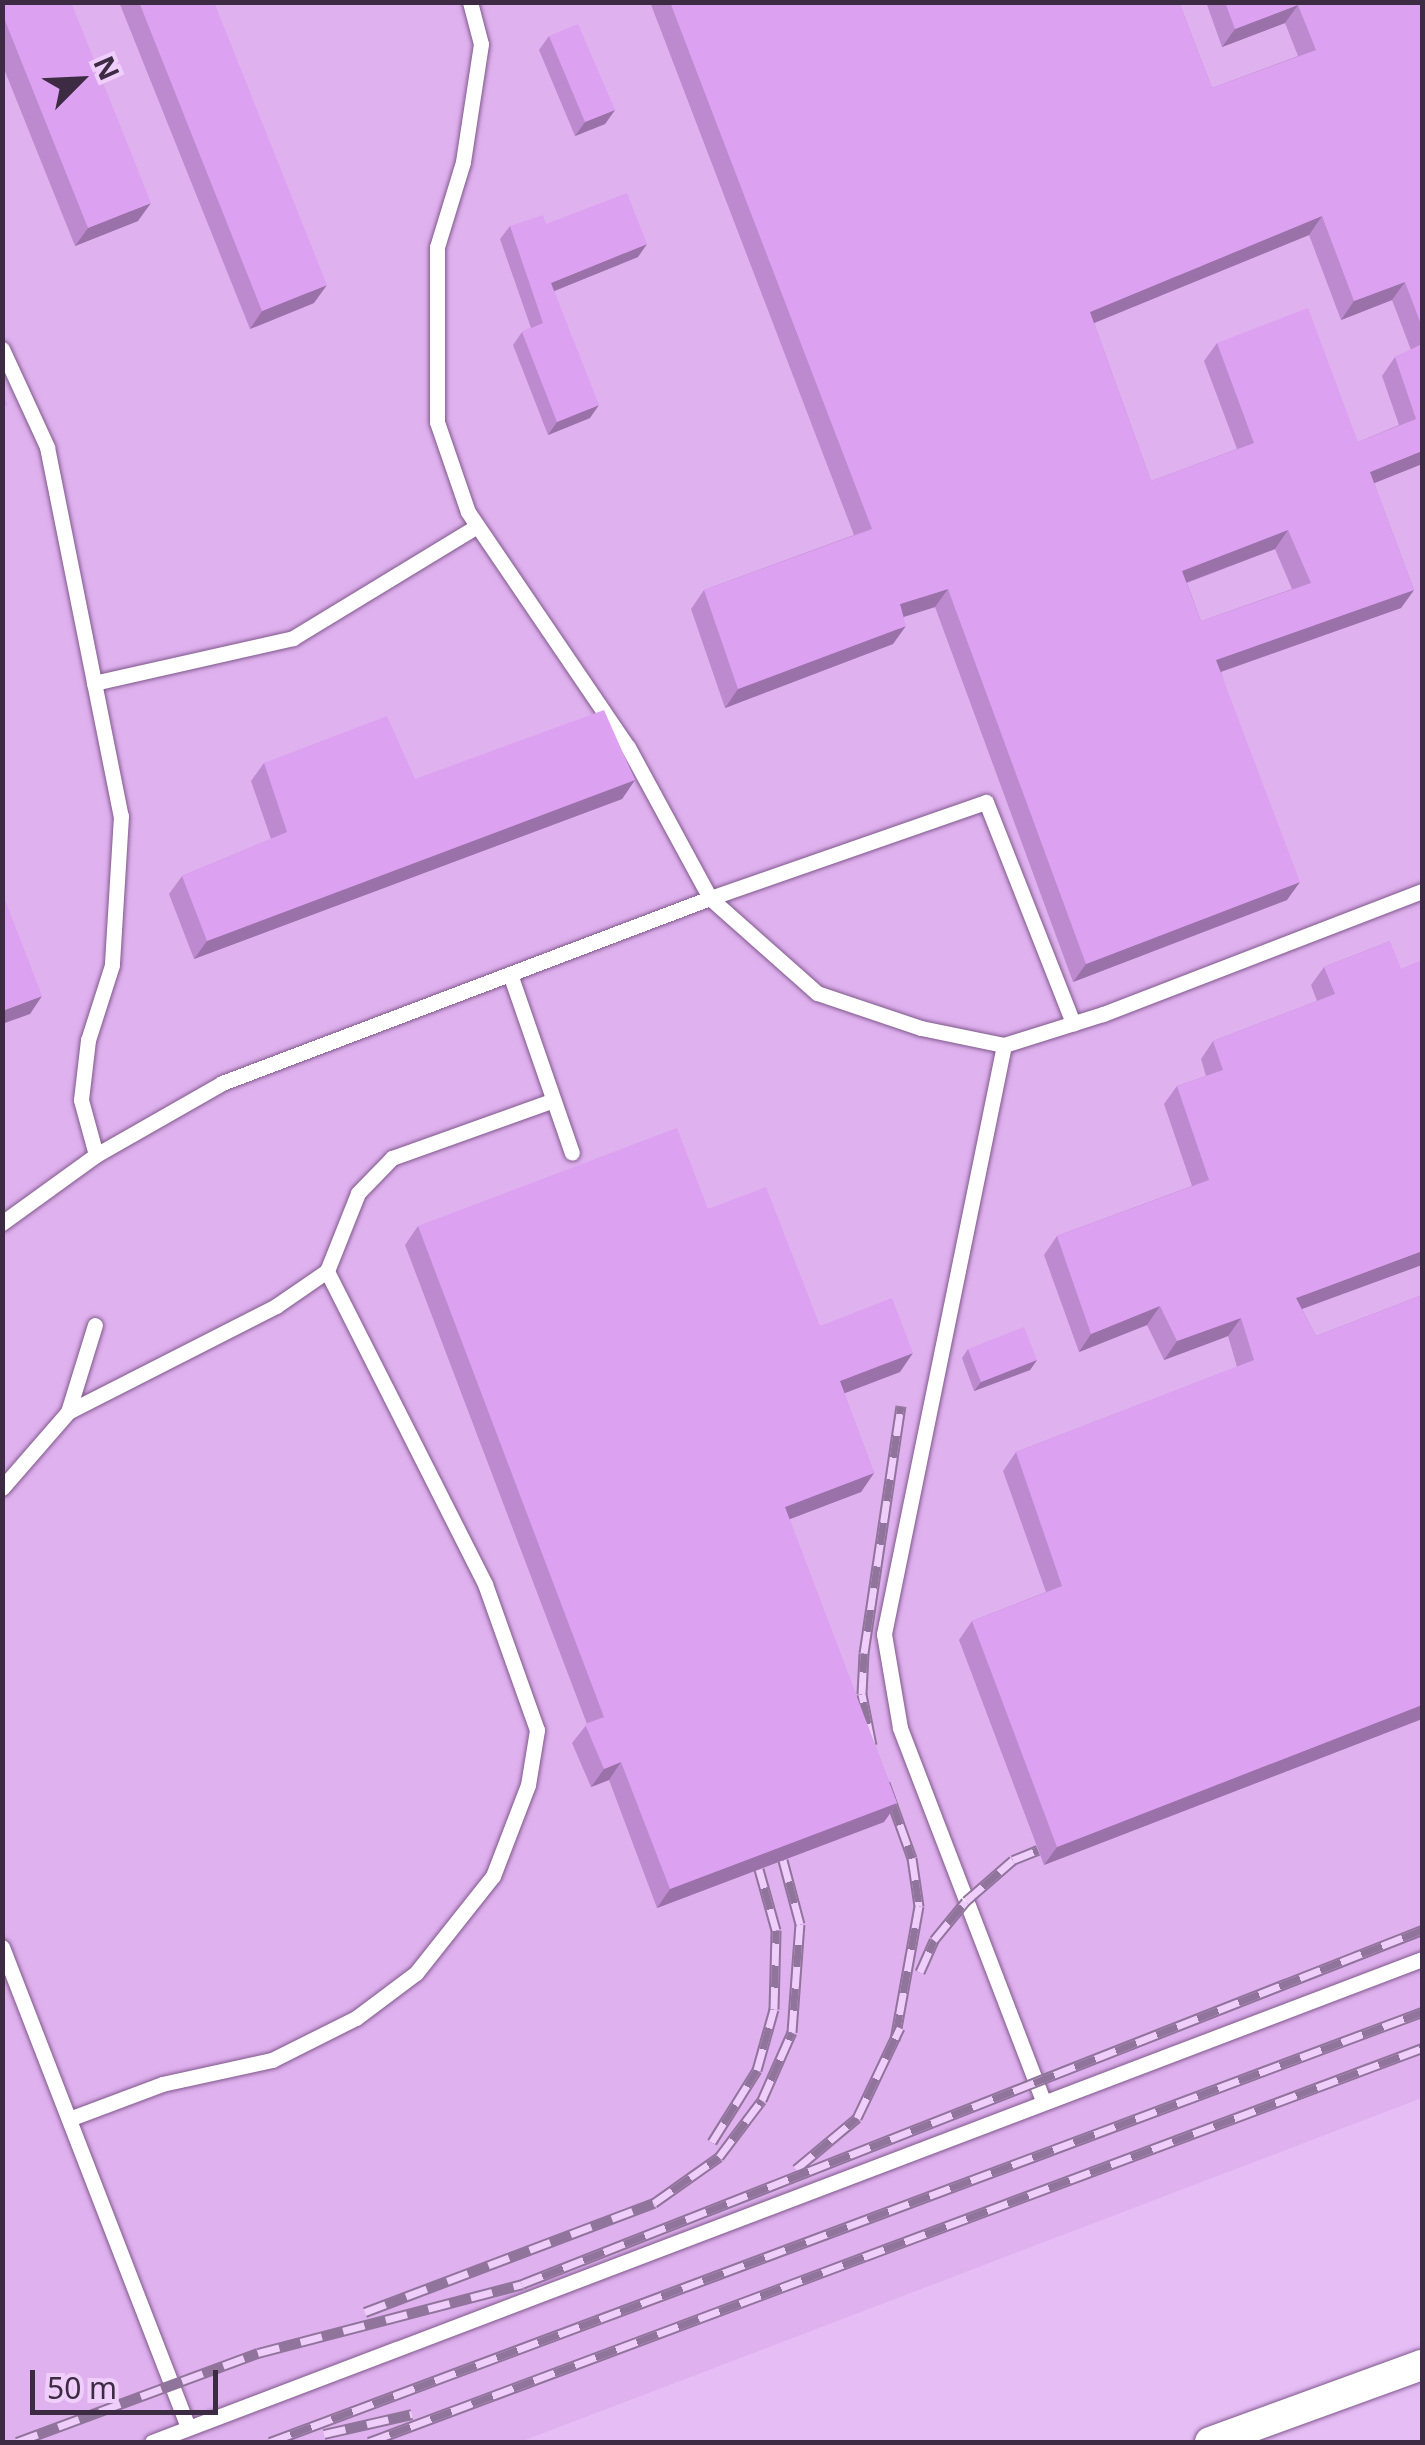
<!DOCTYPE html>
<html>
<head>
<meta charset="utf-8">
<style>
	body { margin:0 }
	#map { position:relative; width:1425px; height:2445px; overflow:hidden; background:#e7bdf6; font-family:"Noto Sans",sans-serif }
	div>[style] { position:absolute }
	.built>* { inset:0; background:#e0b1ef }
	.roads { filter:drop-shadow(0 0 2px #7f598b) drop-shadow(0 0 2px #7f598b) }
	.service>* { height:15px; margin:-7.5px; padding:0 7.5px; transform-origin:7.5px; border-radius:7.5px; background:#fff }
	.minor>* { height:30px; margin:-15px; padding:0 15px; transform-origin:15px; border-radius:15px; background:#fff }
	.rail>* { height:11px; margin-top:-5.5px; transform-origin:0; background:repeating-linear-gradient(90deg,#f0cefc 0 22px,#91749c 0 44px); box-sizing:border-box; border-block:2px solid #91749c }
	.wall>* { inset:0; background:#bd8acf }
	.shaded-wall>* { inset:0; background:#9a71a9 }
	.building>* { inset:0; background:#dca1f1 }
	span { translate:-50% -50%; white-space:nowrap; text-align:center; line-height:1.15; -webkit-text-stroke:9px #f0cefc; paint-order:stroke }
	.frame { position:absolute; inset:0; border:5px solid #3c2b42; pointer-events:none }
	.north { position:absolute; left:30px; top:30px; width:100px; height:100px; -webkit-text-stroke:8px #f0cefc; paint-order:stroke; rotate:66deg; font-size:28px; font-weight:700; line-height:40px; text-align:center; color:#3c2b42 }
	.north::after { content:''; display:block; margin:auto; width:35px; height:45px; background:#3c2b42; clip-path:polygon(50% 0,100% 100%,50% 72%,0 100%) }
	.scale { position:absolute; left:30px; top:2370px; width:188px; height:45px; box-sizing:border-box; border:5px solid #3c2b42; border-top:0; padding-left:12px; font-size:30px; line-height:35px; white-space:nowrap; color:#3c2b42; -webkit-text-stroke:8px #f0cefc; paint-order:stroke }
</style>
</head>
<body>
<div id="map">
	<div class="built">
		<div style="clip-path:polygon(3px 3px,1422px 3px,1422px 2098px,520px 2442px,3px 2442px)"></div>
	</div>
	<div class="roads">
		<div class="service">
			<div style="left:470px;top:2px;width:43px;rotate:75.3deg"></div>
			<div style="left:481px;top:44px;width:119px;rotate:98.7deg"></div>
			<div style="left:463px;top:162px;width:89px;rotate:107deg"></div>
			<div style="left:437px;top:247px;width:175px;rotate:90deg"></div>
			<div style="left:437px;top:422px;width:95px;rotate:71deg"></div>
			<div style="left:468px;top:512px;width:284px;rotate:55.8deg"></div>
			<div style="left:628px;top:747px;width:172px;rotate:61.5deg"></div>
			<div style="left:710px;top:898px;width:143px;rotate:41.6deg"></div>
			<div style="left:817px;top:993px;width:110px;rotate:18.6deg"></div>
			<div style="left:921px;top:1028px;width:85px;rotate:11.6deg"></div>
			<div style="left:1004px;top:1045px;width:104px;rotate:-17.4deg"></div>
			<div style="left:1103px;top:1014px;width:342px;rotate:-21.1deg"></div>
			<div style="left:2px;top:349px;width:108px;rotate:65.3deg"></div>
			<div style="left:47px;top:447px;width:376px;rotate:78.7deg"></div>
			<div style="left:121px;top:816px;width:149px;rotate:93.5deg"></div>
			<div style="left:112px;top:965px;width:79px;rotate:107.7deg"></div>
			<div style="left:88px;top:1040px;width:60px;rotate:96.7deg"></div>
			<div style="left:81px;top:1100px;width:57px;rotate:74.7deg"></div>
			<div style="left:94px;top:683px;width:204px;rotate:-12.7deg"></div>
			<div style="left:293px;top:638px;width:215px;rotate:-31.3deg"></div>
			<div style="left:510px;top:974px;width:189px;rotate:70.9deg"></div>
			<div style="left:1004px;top:1045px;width:601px;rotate:101.52deg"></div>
			<div style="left:884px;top:1634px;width:95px;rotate:80.3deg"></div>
			<div style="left:900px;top:1728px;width:399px;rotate:69deg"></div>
			<div style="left:2px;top:1223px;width:116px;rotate:-35.9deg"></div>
			<div style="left:96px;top:1155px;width:145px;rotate:-29.7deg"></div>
			<div style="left:222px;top:1083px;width:522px;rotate:-20.76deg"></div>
			<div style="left:710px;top:898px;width:292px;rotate:-19.2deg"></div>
			<div style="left:986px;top:802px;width:238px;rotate:68.5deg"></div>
			<div style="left:68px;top:1412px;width:233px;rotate:-27deg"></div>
			<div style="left:276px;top:1306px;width:62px;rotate:-34.5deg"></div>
			<div style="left:327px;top:1271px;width:84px;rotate:-68.3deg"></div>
			<div style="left:358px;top:1193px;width:49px;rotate:-45.8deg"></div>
			<div style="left:392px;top:1158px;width:169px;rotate:-19.7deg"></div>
			<div style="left:2px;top:1488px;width:101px;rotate:-49deg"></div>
			<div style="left:68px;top:1412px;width:91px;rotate:-72.8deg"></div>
			<div style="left:2px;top:1947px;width:515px;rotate:68.82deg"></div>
			<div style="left:69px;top:2119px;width:99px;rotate:-20.6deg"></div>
			<div style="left:162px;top:2084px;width:113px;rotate:-12.3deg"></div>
			<div style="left:272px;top:2060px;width:94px;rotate:-26.6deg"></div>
			<div style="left:356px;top:2018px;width:75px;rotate:-36.9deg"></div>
			<div style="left:416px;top:1973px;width:124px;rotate:-51.6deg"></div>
			<div style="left:493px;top:1876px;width:97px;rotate:-69deg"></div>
			<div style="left:528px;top:1785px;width:56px;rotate:-80.7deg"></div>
			<div style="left:537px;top:1730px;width:155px;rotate:-109.6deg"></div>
			<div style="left:485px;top:1584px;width:351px;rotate:-116.8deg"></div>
			<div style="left:152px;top:2442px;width:1359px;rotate:-20.82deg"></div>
		</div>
		<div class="minor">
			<div style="left:1210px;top:2442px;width:226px;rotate:-20deg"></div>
		</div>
	</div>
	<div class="rail">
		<div style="left:872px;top:1745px;width:52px;rotate:-101.1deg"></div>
		<div style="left:862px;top:1694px;width:41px;rotate:-87.2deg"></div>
		<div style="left:864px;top:1653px;width:250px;rotate:-81.5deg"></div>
		<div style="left:885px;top:1783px;width:80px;rotate:70.2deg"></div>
		<div style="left:912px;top:1858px;width:49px;rotate:81.7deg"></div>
		<div style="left:919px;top:1906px;width:136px;rotate:100.2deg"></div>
		<div style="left:920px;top:1972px;width:35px;rotate:-66deg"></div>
		<div style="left:934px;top:1940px;width:50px;rotate:-50.6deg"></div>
		<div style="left:966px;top:1901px;width:62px;rotate:-41.1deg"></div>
		<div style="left:1013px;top:1860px;width:27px;rotate:-22deg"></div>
		<div style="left:712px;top:2142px;width:85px;rotate:-58deg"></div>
		<div style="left:757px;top:2070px;width:63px;rotate:-74.4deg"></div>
		<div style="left:774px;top:2009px;width:79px;rotate:-88.5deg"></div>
		<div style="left:776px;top:1930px;width:63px;rotate:-105.6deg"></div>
		<div style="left:796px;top:2169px;width:80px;rotate:-39.9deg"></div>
		<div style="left:857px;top:2118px;width:100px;rotate:-64.5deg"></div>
		<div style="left:365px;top:2312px;width:309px;rotate:-20.7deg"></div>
		<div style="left:654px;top:2203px;width:80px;rotate:-35.3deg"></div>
		<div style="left:719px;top:2157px;width:71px;rotate:-53deg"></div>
		<div style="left:762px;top:2100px;width:74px;rotate:-66.2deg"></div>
		<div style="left:792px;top:2032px;width:108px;rotate:-85.8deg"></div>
		<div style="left:800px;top:1924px;width:66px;rotate:-104.9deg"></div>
		<div style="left:324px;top:2434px;width:90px;rotate:-12.8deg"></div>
		<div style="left:17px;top:2442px;width:257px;rotate:-20.3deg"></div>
		<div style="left:258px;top:2353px;width:273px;rotate:-14.6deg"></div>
		<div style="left:522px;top:2284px;width:967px;rotate:-21.47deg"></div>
		<div style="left:270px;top:2442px;width:1230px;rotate:-20.47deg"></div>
		<div style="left:369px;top:2442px;width:1124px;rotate:-20.51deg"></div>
	</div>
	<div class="wall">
		<div style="clip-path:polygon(2px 2px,138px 221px,75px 246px,2px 64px)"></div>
		<div style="clip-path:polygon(119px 2px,214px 2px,314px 303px,250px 329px)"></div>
		<div style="clip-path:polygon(evenodd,650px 2px,1179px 2px,1212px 88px,1298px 56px,1285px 23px,1222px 47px,1206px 2px,1422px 2px,1422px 464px,1374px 483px,1414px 590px,1401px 608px,1221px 672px,1287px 900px,1073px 982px,935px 607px,904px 617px,893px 644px,725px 708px,691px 609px,704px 590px,854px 535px,650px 2px,1309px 235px,1341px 320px,1392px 300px,1411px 350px,1395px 357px,1382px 376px,1399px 425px,1358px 442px,1217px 343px,1204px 361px,1237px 449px,1151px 481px,1094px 323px,1309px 235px,650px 2px,1275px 549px,1292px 589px,1201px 621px,1187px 583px,1275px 549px)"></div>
		<div style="clip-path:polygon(549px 36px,615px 110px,605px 124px,575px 136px,539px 50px)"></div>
		<div style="clip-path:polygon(546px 224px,638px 257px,554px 291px,590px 418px,548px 435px,513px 345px,522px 332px,531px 328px,500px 239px,510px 226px)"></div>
		<div style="clip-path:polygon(264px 763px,415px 779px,635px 780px,622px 799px,194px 959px,169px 894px,182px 876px,271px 839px,251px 781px)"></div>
		<div style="clip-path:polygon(1390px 941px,1302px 1309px,1316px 1336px,1422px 1295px,1422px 1719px,1044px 1865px,959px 1640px,972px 1621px,1046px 1592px,1003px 1471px,1016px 1452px,1237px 1367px,1228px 1336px,1164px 1360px,1147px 1325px,1079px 1352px,1044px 1255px,1057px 1236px,1192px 1186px,1164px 1104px,1177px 1086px,1206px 1076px,1201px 1059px,1213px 1041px,1317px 1001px,1311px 985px,1324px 967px)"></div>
		<div style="clip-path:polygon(418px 1226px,820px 1326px,900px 1372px,844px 1393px,874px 1473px,861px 1492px,789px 1519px,897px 1803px,884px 1822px,657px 1908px,609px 1780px,591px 1787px,572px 1743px,587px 1724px,405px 1245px)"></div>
		<div style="clip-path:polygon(968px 1349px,1037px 1360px,1030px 1370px,974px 1391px,962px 1358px)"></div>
	</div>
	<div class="shaded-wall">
		<div style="clip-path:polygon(1298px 5px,1285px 23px,1222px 47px,1235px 29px)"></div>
		<div style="clip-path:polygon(615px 110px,605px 124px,575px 136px,585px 122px)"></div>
		<div style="clip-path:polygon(151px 203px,138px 221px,75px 246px,88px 228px)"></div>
		<div style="clip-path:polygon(1322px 216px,1309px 235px,1077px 330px,1090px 312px)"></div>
		<div style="clip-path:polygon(647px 244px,638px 257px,542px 296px,551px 283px)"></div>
		<div style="clip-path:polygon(1405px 282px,1392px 300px,1341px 320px,1354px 301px)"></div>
		<div style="clip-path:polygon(327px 285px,314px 303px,250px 329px,262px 311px)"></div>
		<div style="clip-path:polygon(599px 405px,590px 418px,548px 435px,557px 422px)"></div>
		<div style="clip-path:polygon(1422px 451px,1422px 464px,1357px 490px,1370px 472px)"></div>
		<div style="clip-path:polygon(1288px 530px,1275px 549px,1169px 589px,1182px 571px)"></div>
		<div style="clip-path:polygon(948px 589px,935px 607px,887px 622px,900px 604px)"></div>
		<div style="clip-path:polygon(1414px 590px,1401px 608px,1203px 678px,1216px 660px)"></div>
		<div style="clip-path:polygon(906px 626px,893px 644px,725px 708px,738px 689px)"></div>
		<div style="clip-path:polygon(635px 780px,622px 799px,194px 959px,207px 941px)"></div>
		<div style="clip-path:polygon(1300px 882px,1287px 900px,1073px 982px,1086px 964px)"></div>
		<div style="clip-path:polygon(42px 996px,30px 1014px,2px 1024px,2px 1011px)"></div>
		<div style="clip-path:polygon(1422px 1251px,1422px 1265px,1283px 1316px,1296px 1298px)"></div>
		<div style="clip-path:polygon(1160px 1306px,1147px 1325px,1079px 1352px,1091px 1334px)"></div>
		<div style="clip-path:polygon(1241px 1318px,1228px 1336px,1164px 1360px,1177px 1341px)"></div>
		<div style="clip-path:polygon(913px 1353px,900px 1372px,827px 1400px,840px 1381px)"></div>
		<div style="clip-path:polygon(1037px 1360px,1030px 1370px,974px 1391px,981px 1382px)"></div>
		<div style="clip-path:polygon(874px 1473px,861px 1492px,772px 1526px,785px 1507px)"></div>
		<div style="clip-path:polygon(1422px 1705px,1422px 1719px,1044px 1865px,1057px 1847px)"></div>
		<div style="clip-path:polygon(621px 1762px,609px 1780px,591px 1787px,604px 1769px)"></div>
		<div style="clip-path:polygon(897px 1803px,884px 1822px,657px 1908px,670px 1889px)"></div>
	</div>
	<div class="building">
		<div style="clip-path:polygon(2px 2px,71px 2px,151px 203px,88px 228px,2px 13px)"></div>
		<div style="clip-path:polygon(139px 2px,214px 2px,327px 285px,262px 311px)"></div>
		<div style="clip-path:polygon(evenodd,670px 2px,1179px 2px,1212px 88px,1316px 50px,1298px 5px,1235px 29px,1225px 2px,1422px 2px,1422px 327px,1405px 282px,1354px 301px,1322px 216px,1090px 312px,1151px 481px,1254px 443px,1217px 343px,1308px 308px,1358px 442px,1416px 419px,1395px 357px,1422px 344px,1422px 451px,1370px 472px,1414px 590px,1216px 660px,1300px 882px,1086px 964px,948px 589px,900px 604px,906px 626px,738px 689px,704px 590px,872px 529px,670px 2px,1288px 530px,1311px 583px,1201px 621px,1182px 571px,1288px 530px)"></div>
		<div style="clip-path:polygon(578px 24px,615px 110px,585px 122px,549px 36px)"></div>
		<div style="clip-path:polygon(627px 193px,647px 244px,551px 283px,599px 405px,557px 422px,522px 332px,543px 323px,510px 226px,543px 215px,546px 224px)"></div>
		<div style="clip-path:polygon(2px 393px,8px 405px,2px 407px)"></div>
		<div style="clip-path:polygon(604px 710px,635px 780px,207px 941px,182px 876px,287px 832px,264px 763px,387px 716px,415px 779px)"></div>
		<div style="clip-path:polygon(2px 892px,42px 996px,2px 1011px)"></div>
		<div style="clip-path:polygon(1390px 941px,1401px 969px,1422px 960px,1422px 1251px,1296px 1298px,1316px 1336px,1422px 1295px,1422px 1705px,1057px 1847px,972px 1621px,1062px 1586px,1016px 1452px,1254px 1360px,1241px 1318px,1177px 1341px,1160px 1306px,1091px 1334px,1057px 1236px,1209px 1180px,1177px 1086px,1223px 1070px,1213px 1041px,1335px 994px,1324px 967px)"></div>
		<div style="clip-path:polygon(677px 1128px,708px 1209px,766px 1187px,820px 1326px,892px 1298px,913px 1353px,840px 1381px,874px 1473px,785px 1507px,897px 1803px,670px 1889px,621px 1762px,604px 1769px,585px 1724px,604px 1717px,418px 1226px)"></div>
		<div style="clip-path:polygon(1024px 1327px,1037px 1360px,981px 1382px,968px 1349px)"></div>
	</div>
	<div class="frame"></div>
	<div class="north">N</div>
	<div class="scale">50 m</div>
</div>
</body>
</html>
